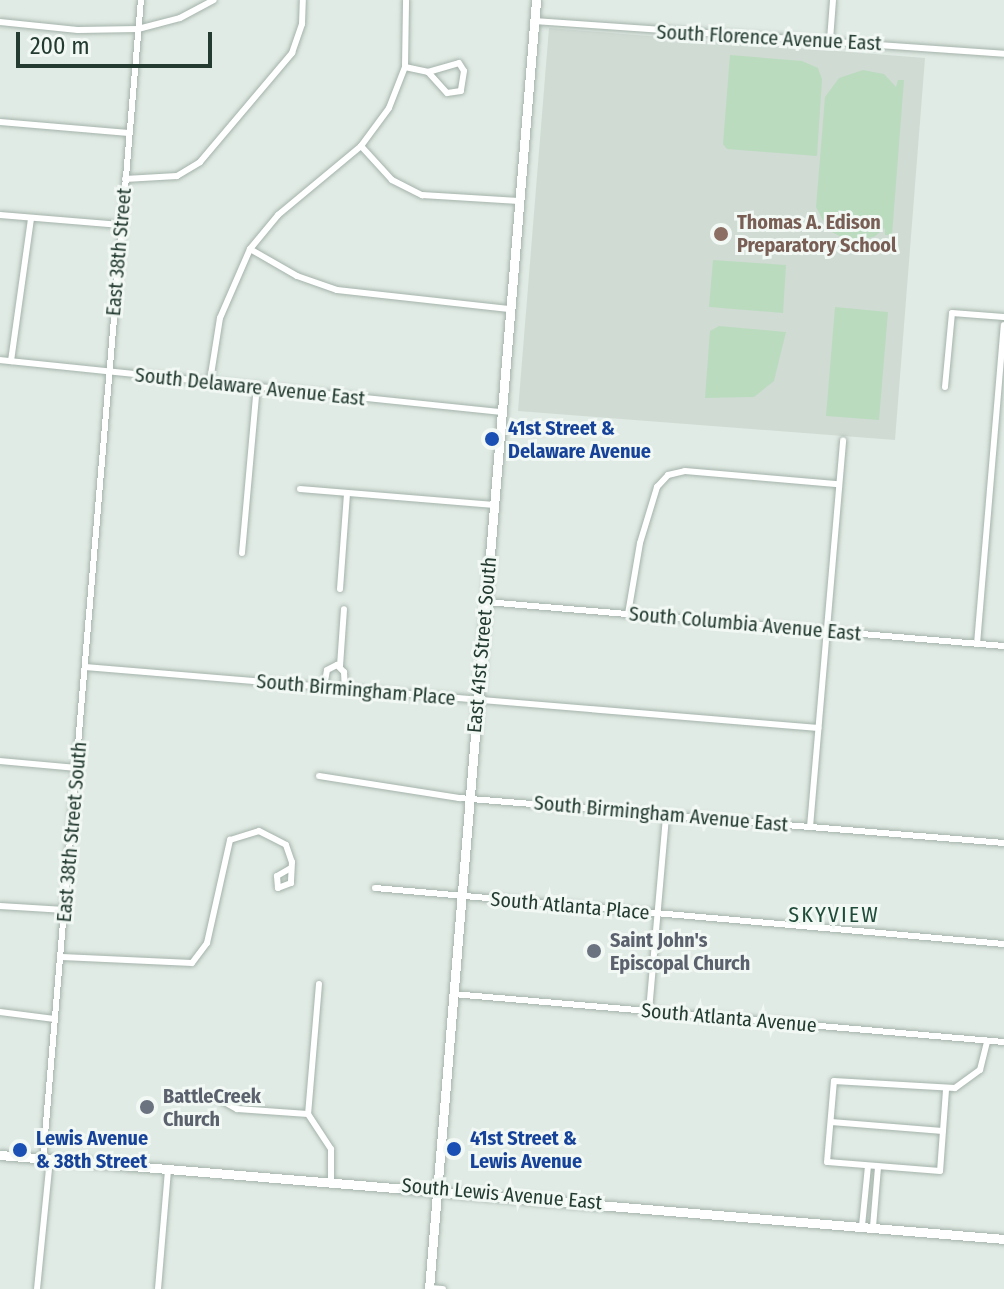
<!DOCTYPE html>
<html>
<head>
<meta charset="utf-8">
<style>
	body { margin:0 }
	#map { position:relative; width:1004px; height:1289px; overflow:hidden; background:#e1ebe5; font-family:"Fira Sans Condensed",sans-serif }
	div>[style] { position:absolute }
	.built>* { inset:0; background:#d0dbd4 }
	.green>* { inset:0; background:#bbdbbf }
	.roads { filter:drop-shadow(0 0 2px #a4b3ab) drop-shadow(0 0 2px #a4b3ab) }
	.minor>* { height:6px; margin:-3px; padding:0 3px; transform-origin:3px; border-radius:3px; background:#fff }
	.secondary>* { height:9px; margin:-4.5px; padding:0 4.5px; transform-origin:4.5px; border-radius:4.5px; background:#fff }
	.dots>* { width:22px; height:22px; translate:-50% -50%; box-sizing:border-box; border:4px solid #f2f8f4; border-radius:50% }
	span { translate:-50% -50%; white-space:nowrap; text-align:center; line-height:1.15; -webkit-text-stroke:6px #f2f8f4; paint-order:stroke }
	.street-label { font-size:20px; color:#233b31 }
	.education-label { font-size:20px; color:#785e54; font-weight:700 }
	.left { translate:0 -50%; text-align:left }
	.transit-label { font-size:20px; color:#164399; font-weight:700 }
	.worship-label { font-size:20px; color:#5b616d; font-weight:700 }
	.neighbourhood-label { font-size:22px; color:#204c3a; letter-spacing:2px }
	.scale { position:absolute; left:16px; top:32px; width:196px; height:36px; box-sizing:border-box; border:4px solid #233b31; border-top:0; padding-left:10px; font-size:24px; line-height:28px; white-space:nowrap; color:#233b31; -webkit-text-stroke:6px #f2f8f4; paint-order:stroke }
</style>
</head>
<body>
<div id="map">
	<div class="built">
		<div style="clip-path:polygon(549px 28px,925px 58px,895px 440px,518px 411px)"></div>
	</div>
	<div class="green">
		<div style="clip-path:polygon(730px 55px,802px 61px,818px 68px,822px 79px,817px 156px,727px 149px,723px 144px)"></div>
		<div style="clip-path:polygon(863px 70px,884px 74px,896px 87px,898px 80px,904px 80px,892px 235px,885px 235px,885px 228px,874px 237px,849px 241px,828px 230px,816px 207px,825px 97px,839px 78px)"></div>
		<div style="clip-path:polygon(713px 260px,786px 265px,783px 313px,709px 307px)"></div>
		<div style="clip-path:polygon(835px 307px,888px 312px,879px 420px,826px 416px)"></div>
		<div style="clip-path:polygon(719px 326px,786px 332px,774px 381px,754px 397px,705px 398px,710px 331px)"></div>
	</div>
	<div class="roads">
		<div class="minor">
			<div style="left:534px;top:21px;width:471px;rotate:4deg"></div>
			<div style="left:0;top:22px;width:78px;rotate:5.9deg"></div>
			<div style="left:78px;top:30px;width:60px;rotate:-1deg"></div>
			<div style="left:138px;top:29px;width:43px;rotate:-14.7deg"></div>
			<div style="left:180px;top:18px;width:38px;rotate:-28deg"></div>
			<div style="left:830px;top:40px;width:40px;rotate:-85.7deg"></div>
			<div style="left:405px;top:67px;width:24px;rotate:12deg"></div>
			<div style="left:428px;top:72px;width:32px;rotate:-16deg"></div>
			<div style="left:459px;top:63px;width:9px;rotate:58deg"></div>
			<div style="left:464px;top:71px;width:20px;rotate:99deg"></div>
			<div style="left:461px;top:91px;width:14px;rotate:172deg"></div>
			<div style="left:447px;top:93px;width:28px;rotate:-132deg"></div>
			<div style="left:0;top:122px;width:129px;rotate:4.9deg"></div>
			<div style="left:361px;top:146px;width:46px;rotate:47.6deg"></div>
			<div style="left:392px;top:180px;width:34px;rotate:27deg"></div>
			<div style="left:422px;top:195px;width:97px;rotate:3.5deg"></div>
			<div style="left:125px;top:179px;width:52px;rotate:-3.3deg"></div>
			<div style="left:177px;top:176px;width:27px;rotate:-31deg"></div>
			<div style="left:200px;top:162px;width:143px;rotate:-49.8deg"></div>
			<div style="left:292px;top:53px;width:31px;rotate:-71deg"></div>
			<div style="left:302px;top:24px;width:24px;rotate:-88deg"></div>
			<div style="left:0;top:215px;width:121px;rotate:4.7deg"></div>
			<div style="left:250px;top:249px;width:54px;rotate:29.9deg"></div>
			<div style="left:297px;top:276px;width:42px;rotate:19.3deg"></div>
			<div style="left:337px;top:290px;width:173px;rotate:6.3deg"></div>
			<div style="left:0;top:360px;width:504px;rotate:5.93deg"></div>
			<div style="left:11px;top:361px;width:144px;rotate:-82deg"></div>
			<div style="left:210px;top:381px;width:64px;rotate:-81deg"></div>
			<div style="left:220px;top:318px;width:75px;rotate:-66.5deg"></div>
			<div style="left:250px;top:249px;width:44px;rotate:-50.5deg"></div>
			<div style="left:278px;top:215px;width:108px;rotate:-39.7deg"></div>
			<div style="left:361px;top:146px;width:47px;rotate:-53.6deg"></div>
			<div style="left:389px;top:108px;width:44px;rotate:-68.7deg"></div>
			<div style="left:405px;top:67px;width:67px;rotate:-89.1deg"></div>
			<div style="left:945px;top:387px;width:74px;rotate:-84.6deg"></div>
			<div style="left:952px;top:313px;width:52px;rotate:4.4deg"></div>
			<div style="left:300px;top:489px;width:195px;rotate:4.7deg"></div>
			<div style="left:242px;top:553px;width:168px;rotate:-84.9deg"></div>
			<div style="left:340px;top:589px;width:96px;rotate:-85.8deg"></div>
			<div style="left:486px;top:602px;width:520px;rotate:4.86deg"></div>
			<div style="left:628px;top:614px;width:72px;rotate:-80.4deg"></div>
			<div style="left:640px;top:543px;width:59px;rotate:-73.1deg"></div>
			<div style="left:657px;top:487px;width:16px;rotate:-47deg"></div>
			<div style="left:668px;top:475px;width:17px;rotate:-13deg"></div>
			<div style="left:685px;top:471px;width:154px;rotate:4.9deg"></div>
			<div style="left:977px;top:644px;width:320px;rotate:-85.2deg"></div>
			<div style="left:340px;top:666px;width:57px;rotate:-86deg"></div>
			<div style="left:85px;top:667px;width:736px;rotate:4.76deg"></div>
			<div style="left:324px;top:687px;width:17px;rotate:-80deg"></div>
			<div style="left:327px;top:670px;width:11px;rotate:-27deg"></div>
			<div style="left:337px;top:665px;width:10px;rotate:45deg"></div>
			<div style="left:344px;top:672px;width:17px;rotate:87deg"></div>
			<div style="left:0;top:761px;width:77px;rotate:5.2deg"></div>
			<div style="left:319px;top:776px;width:142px;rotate:8.9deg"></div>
			<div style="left:459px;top:798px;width:547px;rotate:4.72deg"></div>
			<div style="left:810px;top:827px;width:388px;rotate:-85.1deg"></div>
			<div style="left:375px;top:888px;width:631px;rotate:5.09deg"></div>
			<div style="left:0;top:906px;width:65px;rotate:3.5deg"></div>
			<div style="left:62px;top:957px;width:130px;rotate:2.6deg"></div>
			<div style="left:192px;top:963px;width:25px;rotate:-53deg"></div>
			<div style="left:207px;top:943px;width:106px;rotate:-77.4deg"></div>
			<div style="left:230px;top:840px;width:30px;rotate:-17deg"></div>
			<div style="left:259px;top:831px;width:30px;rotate:27deg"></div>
			<div style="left:286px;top:845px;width:18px;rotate:71deg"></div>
			<div style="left:292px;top:862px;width:21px;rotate:93deg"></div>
			<div style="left:291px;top:883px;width:14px;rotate:159deg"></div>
			<div style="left:278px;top:888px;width:12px;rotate:-95deg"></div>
			<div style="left:277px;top:876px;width:16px;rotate:-30deg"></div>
			<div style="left:319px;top:984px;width:130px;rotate:94.8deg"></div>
			<div style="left:308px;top:1114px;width:42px;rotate:56.7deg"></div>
			<div style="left:331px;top:1149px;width:31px;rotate:90deg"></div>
			<div style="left:453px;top:994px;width:553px;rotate:4.98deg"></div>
			<div style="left:649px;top:1011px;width:197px;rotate:-85deg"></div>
			<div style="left:0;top:1012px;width:55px;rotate:7.3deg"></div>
			<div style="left:946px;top:1090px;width:81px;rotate:94.2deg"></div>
			<div style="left:940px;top:1171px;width:113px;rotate:-175.4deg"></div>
			<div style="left:827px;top:1162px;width:81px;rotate:-85.1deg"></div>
			<div style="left:834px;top:1081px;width:121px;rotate:3.3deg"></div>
			<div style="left:955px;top:1088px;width:31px;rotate:-36deg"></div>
			<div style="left:980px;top:1070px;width:30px;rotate:-76deg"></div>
			<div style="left:217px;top:1098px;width:23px;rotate:29deg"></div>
			<div style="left:237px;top:1109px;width:71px;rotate:4deg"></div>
			<div style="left:831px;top:1122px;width:112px;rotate:4.6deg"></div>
			<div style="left:43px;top:1159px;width:1163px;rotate:-85.17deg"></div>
			<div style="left:862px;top:1226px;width:60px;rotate:-84.3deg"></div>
			<div style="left:873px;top:1227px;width:60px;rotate:-85.2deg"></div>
			<div style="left:429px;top:1288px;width:14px;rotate:4deg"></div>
			<div style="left:37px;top:1289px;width:131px;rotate:-84.3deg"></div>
			<div style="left:158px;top:1289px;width:120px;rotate:-85.2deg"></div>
		</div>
		<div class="secondary">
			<div style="left:0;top:1155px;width:1008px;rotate:4.78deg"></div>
			<div style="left:429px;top:1289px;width:1293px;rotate:-85.25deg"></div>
		</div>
	</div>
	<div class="dots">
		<div style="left:721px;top:234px;background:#8d6e63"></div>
		<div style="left:492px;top:439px;background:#1a4fb4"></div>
		<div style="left:594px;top:951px;background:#6b7280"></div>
		<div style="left:147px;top:1107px;background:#6b7280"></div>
		<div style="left:454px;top:1149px;background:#1a4fb4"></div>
		<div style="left:20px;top:1150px;background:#1a4fb4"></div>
	</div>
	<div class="street-label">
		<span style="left:769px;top:38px;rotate:3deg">South Florence Avenue East</span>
		<span style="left:119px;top:252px;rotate:-85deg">East 38th Street</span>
		<span style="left:250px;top:387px;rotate:6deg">South Delaware Avenue East</span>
		<span style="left:745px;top:624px;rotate:5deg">South Columbia Avenue East</span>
		<span style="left:482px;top:645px;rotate:-85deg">East 41st Street South</span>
		<span style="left:356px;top:690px;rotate:5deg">South Birmingham Place</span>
		<span style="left:661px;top:814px;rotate:5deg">South Birmingham Avenue East</span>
		<span style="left:72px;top:832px;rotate:-85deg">East 38th Street South</span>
		<span style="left:570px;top:906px;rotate:5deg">South Atlanta Place</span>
		<span style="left:729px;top:1018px;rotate:5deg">South Atlanta Avenue</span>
		<span style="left:502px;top:1194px;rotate:5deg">South Lewis Avenue East</span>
	</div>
	<div class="education-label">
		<span class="left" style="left:737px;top:234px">Thomas A. Edison<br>Preparatory School</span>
	</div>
	<div class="transit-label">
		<span class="left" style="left:508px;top:440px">41st Street &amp;<br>Delaware Avenue</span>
		<span class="left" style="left:36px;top:1150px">Lewis Avenue<br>&amp; 38th Street</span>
		<span class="left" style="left:470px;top:1150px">41st Street &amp;<br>Lewis Avenue</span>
	</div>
	<div class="worship-label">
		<span class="left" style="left:610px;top:952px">Saint John's<br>Episcopal Church</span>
		<span class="left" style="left:163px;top:1108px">BattleCreek<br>Church</span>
	</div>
	<div class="neighbourhood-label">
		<span style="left:834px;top:915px">SKYVIEW</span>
	</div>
	<div class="scale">200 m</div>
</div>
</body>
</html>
